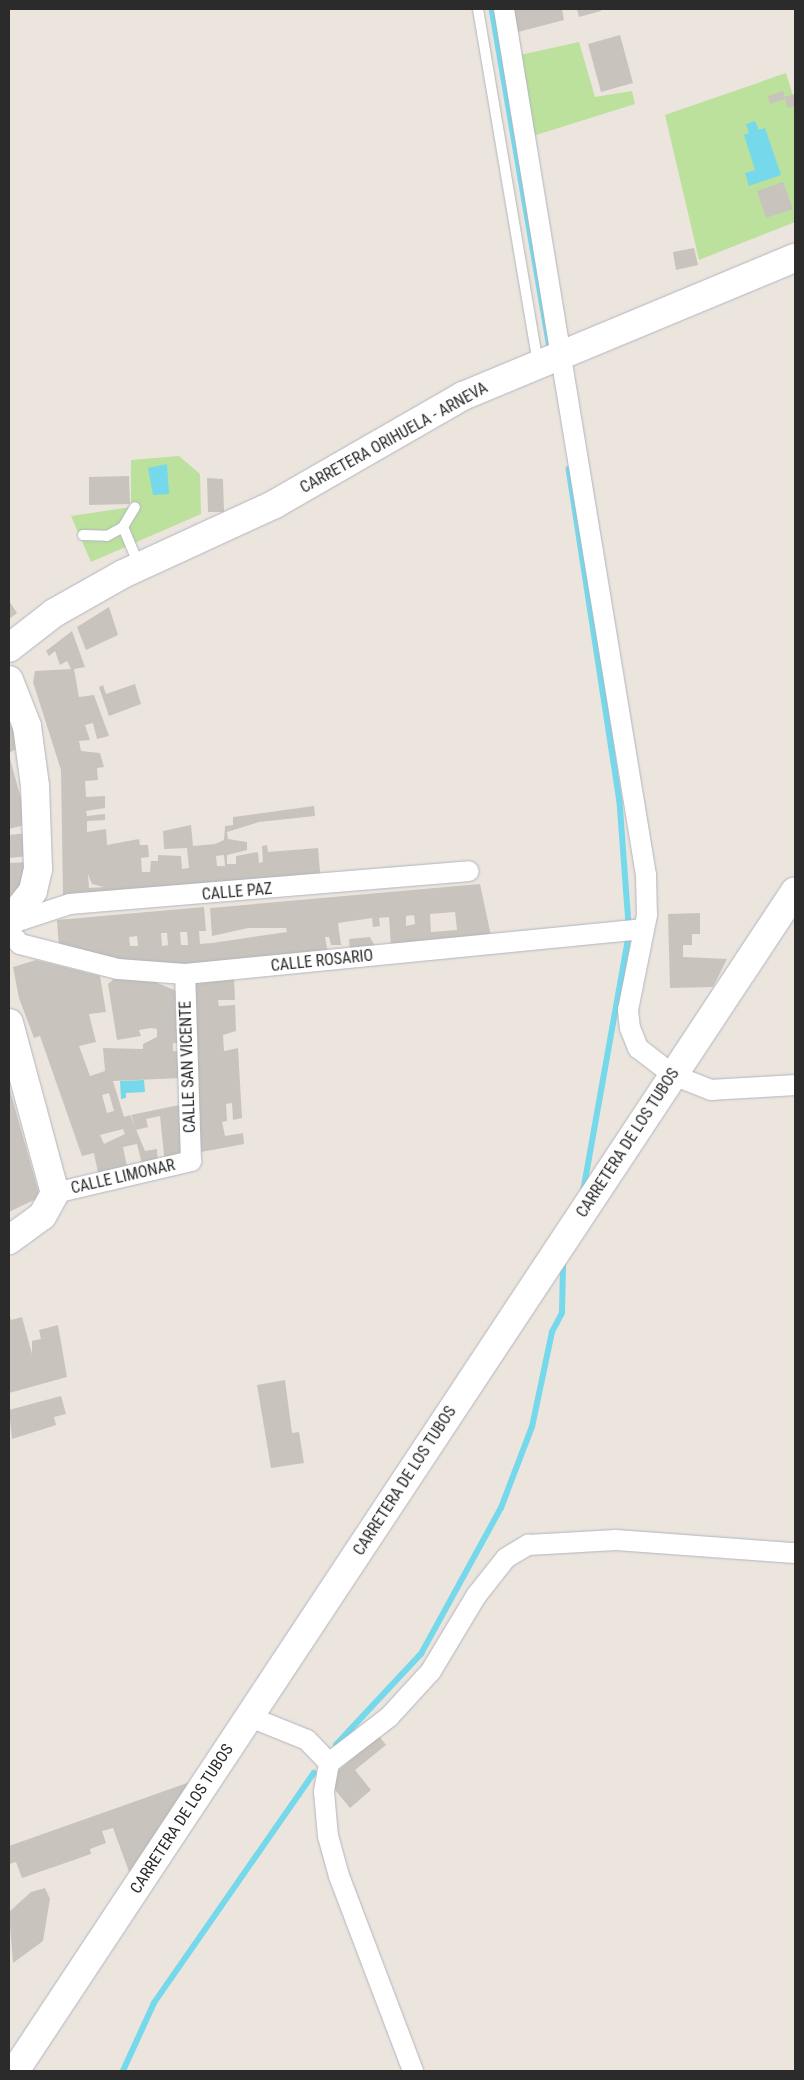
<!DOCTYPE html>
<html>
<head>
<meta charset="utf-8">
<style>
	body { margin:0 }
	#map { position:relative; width:804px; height:2080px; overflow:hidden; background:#ece5de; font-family:"Roboto Condensed",sans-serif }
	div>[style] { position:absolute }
	.green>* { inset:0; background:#bbe19c }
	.water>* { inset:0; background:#75d8eb }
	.stream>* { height:5.5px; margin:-2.75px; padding:0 2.75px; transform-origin:2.75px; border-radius:2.75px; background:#75d8eb }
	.building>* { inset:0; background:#c8c3bc }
	.roads { filter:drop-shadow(0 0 1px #b1b5be) drop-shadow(0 0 1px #b1b5be) }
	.lane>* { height:10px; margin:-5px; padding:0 5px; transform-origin:5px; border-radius:5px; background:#fff }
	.street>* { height:20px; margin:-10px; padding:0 10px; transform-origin:10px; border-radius:10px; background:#fff }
	.secondary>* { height:28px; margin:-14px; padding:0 14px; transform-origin:14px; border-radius:14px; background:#fff }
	span { translate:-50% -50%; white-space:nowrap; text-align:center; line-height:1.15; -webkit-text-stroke:4.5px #fff; paint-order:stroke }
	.street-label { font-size:16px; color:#2b2b2b }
	.frame { position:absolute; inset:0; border:10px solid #2b2b2b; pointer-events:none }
</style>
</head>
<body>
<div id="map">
	<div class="green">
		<div style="clip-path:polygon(579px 42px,595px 97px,632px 91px,635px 104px,533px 136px,520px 55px)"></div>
		<div style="clip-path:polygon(786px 73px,795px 102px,795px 222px,699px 260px,665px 115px)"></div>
		<div style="clip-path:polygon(179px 456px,200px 474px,201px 514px,91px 562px,71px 516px,131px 507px,131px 460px)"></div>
	</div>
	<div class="water">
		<div style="clip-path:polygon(755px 121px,759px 130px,765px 128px,781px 175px,749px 186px,745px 173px,755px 170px,744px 135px,749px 133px,746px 124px)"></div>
		<div style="clip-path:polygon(167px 464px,169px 494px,153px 495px,148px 468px)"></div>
		<div style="clip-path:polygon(144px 1080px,145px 1092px,126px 1093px,126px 1098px,121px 1099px,120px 1081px)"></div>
	</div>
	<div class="stream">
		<div style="left:492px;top:9px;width:345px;rotate:80.3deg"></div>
		<div style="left:569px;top:469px;width:337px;rotate:81.3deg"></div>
		<div style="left:620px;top:802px;width:124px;rotate:85.8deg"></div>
		<div style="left:583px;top:1192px;width:263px;rotate:-79.9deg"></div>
		<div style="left:336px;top:1745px;width:125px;rotate:-47deg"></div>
		<div style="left:421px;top:1654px;width:166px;rotate:-61.3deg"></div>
		<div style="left:501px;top:1508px;width:87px;rotate:-69.1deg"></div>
		<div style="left:532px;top:1427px;width:97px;rotate:-78.1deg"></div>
		<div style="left:552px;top:1332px;width:21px;rotate:-62deg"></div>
		<div style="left:562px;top:1313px;width:49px;rotate:-88.8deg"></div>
		<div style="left:123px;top:2071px;width:75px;rotate:-65.5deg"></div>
		<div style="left:154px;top:2003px;width:280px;rotate:-55.2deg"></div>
	</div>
	<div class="building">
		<div style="clip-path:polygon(508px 9px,562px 9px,564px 20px,514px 33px)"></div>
		<div style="clip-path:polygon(577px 9px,601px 9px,601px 11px,579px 17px)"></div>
		<div style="clip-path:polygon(620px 35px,633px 83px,601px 92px,588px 44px)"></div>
		<div style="clip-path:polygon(783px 91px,784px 97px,795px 94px,795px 106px,788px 108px,785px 99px,770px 104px,768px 96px)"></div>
		<div style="clip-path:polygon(783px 182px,793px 209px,766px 218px,757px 191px)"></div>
		<div style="clip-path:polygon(694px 248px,698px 265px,676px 270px,673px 252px)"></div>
		<div style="clip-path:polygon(129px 476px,130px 504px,89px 505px,89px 477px)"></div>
		<div style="clip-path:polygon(207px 478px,223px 479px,224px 512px,208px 512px)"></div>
		<div style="clip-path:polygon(9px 601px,17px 613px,9px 619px)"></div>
		<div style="clip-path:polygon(109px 607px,118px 635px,86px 650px,77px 627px)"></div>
		<div style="clip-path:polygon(evenodd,72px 631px,85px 667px,74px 669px,79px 697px,94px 695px,109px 736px,97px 739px,93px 723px,85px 725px,90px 740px,79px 741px,81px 751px,100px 753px,104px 767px,97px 768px,98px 780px,85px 781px,86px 797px,105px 796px,105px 808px,86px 811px,87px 816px,105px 814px,105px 820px,87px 821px,87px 832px,106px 829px,107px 845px,139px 839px,140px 845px,148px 845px,149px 857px,141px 858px,142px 872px,150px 872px,151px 861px,158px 861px,158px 855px,181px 856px,182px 869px,189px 868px,187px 848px,164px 849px,163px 831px,191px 825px,193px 846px,215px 844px,224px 840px,225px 826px,233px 825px,233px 817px,314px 806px,315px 816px,259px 822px,227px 832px,228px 839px,247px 842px,247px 850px,227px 855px,227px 864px,236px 864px,236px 856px,258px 852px,259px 863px,263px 862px,262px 846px,267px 845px,268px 852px,318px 848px,321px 883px,63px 896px,61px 770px,33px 682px,35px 671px,71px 669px,67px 661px,60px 665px,55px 651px,49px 656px,46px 651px,72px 631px,224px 855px,225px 866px,217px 866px,216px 856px,224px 855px,72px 631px,88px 874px,92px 884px,104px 887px,89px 888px,88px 874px)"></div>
		<div style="clip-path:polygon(135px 684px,141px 704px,109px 716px,99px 687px,103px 685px,106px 694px)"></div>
		<div style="clip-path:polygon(9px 722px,22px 746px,9px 753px)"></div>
		<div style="clip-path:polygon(9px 755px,28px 824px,9px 829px)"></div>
		<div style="clip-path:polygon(28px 833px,29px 856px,9px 858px,9px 835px)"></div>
		<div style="clip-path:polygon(29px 862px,30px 880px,9px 913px,9px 863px)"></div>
		<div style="clip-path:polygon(evenodd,480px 884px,491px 936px,391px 946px,389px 917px,379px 918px,380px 926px,373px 927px,372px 918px,338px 923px,341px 945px,331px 945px,329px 937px,325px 937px,328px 953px,162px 968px,59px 948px,57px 920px,204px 907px,206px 931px,199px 931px,200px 944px,212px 943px,287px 932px,286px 928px,248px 928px,212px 936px,210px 908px,480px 884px,455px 912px,457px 930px,431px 932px,430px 914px,455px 912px,480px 884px,414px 915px,415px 924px,406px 926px,406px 916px,414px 915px,480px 884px,180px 932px,187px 932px,188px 945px,181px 945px,180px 932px,480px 884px,161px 933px,167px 933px,168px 945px,162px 946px,161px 933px,480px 884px,137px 936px,138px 946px,130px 946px,129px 937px,137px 936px)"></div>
		<div style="clip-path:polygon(700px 913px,700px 934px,692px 934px,692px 945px,683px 945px,683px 957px,727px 959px,713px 987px,670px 988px,668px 914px)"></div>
		<div style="clip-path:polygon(370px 937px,376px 948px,350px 950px,349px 939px)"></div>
		<div style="clip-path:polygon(evenodd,36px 960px,100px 976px,106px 1012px,89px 1014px,96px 1042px,79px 1046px,90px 1076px,105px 1071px,103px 1048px,143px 1049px,143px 1044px,157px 1037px,157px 1029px,151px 1028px,139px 1030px,141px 1036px,117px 1040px,108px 984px,115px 978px,155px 982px,179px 992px,181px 1043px,173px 1043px,173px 1051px,181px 1052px,182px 1078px,113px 1081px,124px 1117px,130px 1115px,145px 1151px,157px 1149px,158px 1166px,143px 1168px,137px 1144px,123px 1147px,128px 1172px,99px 1178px,94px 1153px,82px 1156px,40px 1036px,34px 1038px,19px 998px,13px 967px,36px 960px,109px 1093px,114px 1111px,107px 1113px,102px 1095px,109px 1093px,36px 960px,123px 1129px,125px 1134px,104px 1144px,100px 1135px,123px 1129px)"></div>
		<div style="clip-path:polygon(234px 977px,235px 1000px,218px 1000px,219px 1006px,235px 1005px,236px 1031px,223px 1035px,224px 1051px,238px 1048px,242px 1118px,233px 1120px,232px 1103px,226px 1104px,227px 1121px,222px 1122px,225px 1136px,243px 1133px,244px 1144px,201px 1152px,191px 980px)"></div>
		<div style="clip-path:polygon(9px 1087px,40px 1197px,9px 1212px)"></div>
		<div style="clip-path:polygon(184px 1104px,188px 1159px,165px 1164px,160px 1116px,146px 1119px,148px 1127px,136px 1130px,131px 1115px)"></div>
		<div style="clip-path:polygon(9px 1313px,11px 1320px,22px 1317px,32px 1354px,32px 1341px,41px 1339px,39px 1330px,58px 1325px,67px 1377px,9px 1393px)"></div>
		<div style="clip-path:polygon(285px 1380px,292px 1433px,299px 1432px,304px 1463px,271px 1468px,257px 1385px)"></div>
		<div style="clip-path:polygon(61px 1396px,66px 1414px,54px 1417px,56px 1425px,12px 1439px,9px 1410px)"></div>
		<div style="clip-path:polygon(379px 1736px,386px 1745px,355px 1770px,371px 1790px,350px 1808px,327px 1780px)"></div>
		<div style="clip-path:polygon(190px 1782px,131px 1877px,113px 1828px,102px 1831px,106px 1843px,90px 1849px,91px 1854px,22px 1878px,16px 1862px,9px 1864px,9px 1846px)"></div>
		<div style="clip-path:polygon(45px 1888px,50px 1899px,43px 1941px,13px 1963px,9px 1912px,31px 1892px)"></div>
	</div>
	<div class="roads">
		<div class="lane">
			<div style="left:478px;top:9px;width:359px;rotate:80.4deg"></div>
			<div style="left:123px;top:527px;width:23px;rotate:-59deg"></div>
			<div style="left:83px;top:535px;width:24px;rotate:2deg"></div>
			<div style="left:107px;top:536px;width:18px;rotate:-29deg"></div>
			<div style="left:123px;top:527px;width:41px;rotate:67.2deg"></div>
		</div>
		<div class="street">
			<div style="left:504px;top:9px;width:878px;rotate:80.69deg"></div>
			<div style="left:646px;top:875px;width:40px;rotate:88.6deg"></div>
			<div style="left:647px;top:915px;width:97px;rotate:101.3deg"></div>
			<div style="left:628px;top:1010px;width:18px;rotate:84deg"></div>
			<div style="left:630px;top:1028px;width:22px;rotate:68deg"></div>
			<div style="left:638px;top:1048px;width:44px;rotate:37.6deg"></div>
			<div style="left:673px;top:1075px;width:41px;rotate:21.5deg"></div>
			<div style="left:711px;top:1090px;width:84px;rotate:-3.4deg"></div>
			<div style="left:9px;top:924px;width:64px;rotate:-18.2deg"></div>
			<div style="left:70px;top:904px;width:400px;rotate:-4.7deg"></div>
			<div style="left:9px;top:931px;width:17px;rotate:50deg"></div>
			<div style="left:20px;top:944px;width:101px;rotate:14.3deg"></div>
			<div style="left:118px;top:969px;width:67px;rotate:4.3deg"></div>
			<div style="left:185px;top:974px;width:460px;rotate:-5.6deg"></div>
			<div style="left:55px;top:1193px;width:140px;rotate:-13.2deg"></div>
			<div style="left:191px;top:1161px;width:187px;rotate:-91.8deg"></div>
			<div style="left:250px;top:1717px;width:61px;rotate:22deg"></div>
			<div style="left:307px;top:1740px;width:32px;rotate:46deg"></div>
			<div style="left:329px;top:1763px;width:76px;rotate:-37.5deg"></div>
			<div style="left:389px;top:1717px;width:62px;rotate:-47.6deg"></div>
			<div style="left:431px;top:1671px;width:87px;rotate:-59deg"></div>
			<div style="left:476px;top:1596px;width:48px;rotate:-51.7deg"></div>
			<div style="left:506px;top:1558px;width:26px;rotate:-31deg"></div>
			<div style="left:528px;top:1545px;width:88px;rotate:-3.3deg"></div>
			<div style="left:616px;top:1540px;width:179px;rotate:4.2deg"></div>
			<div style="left:329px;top:1763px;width:29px;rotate:100deg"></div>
			<div style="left:324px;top:1792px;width:44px;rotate:84.8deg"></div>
			<div style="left:328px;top:1836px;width:41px;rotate:74.6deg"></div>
			<div style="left:339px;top:1876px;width:209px;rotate:69.2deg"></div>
		</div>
		<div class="secondary">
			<div style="left:9px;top:648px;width:57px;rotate:-37.9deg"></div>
			<div style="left:54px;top:613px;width:79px;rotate:-29.5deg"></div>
			<div style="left:123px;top:574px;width:167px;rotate:-24.7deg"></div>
			<div style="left:275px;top:504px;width:217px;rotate:-29.9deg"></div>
			<div style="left:463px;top:396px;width:360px;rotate:-22.6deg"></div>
			<div style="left:9px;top:680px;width:49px;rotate:68.6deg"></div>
			<div style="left:27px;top:726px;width:61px;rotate:82.4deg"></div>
			<div style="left:35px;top:786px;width:83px;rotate:87.9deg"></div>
			<div style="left:38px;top:869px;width:23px;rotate:103deg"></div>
			<div style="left:33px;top:891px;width:39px;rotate:128deg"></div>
			<div style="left:9px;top:1023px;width:176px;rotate:74.9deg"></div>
			<div style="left:55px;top:1193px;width:26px;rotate:119deg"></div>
			<div style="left:42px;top:1216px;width:41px;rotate:144deg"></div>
			<div style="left:15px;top:2071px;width:1414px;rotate:-56.53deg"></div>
		</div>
	</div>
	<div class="street-label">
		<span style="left:394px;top:438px;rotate:-29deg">CARRETERA ORIHUELA - ARNEVA</span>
		<span style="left:237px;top:892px;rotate:-5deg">CALLE PAZ</span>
		<span style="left:322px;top:961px;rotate:-6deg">CALLE ROSARIO</span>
		<span style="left:188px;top:1067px;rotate:-92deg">CALLE SAN VICENTE</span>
		<span style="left:628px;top:1143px;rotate:-57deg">CARRETERA DE LOS TUBOS</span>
		<span style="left:123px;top:1177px;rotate:-13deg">CALLE LIMONAR</span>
		<span style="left:405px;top:1481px;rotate:-57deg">CARRETERA DE LOS TUBOS</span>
		<span style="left:182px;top:1819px;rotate:-57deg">CARRETERA DE LOS TUBOS</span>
	</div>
	<div class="frame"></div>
</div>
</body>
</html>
